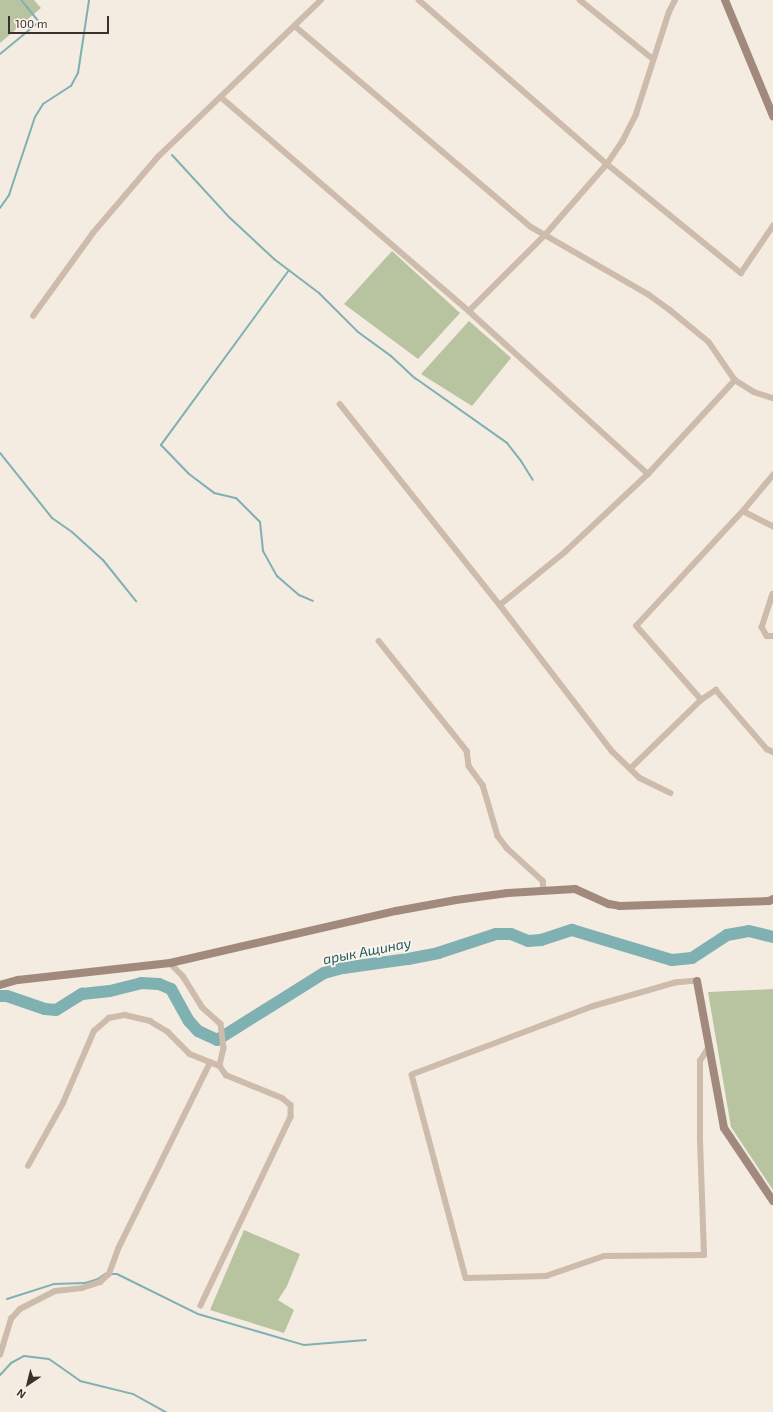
<!DOCTYPE html>
<html>
<head>
<meta charset="utf-8">
<style>
	body { margin:0 }
	#map { position:relative; width:773px; height:1412px; overflow:hidden; background:#f4ebe1; font-family:"Exo 2",sans-serif }
	div>[style] { position:absolute }
	.green>* { inset:0; background:#b8c4a0 }
	.stream>* { height:2px; margin:-1px; padding:0 1px; transform-origin:1px; border-radius:1px; background:#7fb0b2 }
	.river>* { height:12px; margin:-6px; padding:0 6px; transform-origin:6px; border-radius:6px; background:#7fb0b2 }
	.street>* { height:5.5px; margin:-2.75px; padding:0 2.75px; transform-origin:2.75px; border-radius:2.75px; background:#cdbbac }
	.secondary>* { height:8px; margin:-4px; padding:0 4px; transform-origin:4px; border-radius:4px; background:#a18a7d }
	span { translate:-50% -50%; white-space:nowrap; text-align:center; line-height:1.15; -webkit-text-stroke:3.5px #fbf5ee; paint-order:stroke }
	.water-label { font-size:14px; color:#1f5a5e; font-style:italic }
	.north { position:absolute; left:8px; top:1364px; width:40px; height:40px; -webkit-text-stroke:3px #fbf5ee; paint-order:stroke; rotate:215deg; font-size:11px; font-weight:700; line-height:16px; text-align:center; color:#3b302b }
	.north::after { content:''; display:block; margin:auto; width:14px; height:18px; background:#3b302b; clip-path:polygon(50% 0,100% 100%,50% 72%,0 100%) }
	.scale { position:absolute; left:8px; top:16px; width:101px; height:18px; box-sizing:border-box; border:2px solid #3b302b; border-top:0; padding-left:5px; font-size:12px; line-height:14px; white-space:nowrap; color:#3b302b; -webkit-text-stroke:3px #fbf5ee; paint-order:stroke }
</style>
</head>
<body>
<div id="map">
	<div class="green">
		<div style="clip-path:polygon(0 0,34px 0,41px 8px,0 43px)"></div>
		<div style="clip-path:polygon(392px 251px,460px 313px,418px 359px,344px 304px)"></div>
		<div style="clip-path:polygon(469px 321px,511px 358px,472px 406px,421px 374px)"></div>
		<div style="clip-path:polygon(773px 989px,773px 1190px,731px 1127px,708px 992px)"></div>
		<div style="clip-path:polygon(244px 1230px,300px 1254px,287px 1286px,278px 1300px,294px 1310px,284px 1333px,210px 1310px)"></div>
	</div>
	<div class="stream">
		<div style="left:0;top:54px;width:50px;rotate:-39.4deg"></div>
		<div style="left:39px;top:22px;width:28px;rotate:-129deg"></div>
		<div style="left:172px;top:155px;width:84px;rotate:47.4deg"></div>
		<div style="left:229px;top:217px;width:62px;rotate:43deg"></div>
		<div style="left:274px;top:259px;width:56px;rotate:37.1deg"></div>
		<div style="left:319px;top:293px;width:55px;rotate:45deg"></div>
		<div style="left:358px;top:332px;width:41px;rotate:36deg"></div>
		<div style="left:391px;top:356px;width:33px;rotate:43deg"></div>
		<div style="left:415px;top:378px;width:113px;rotate:35.2deg"></div>
		<div style="left:507px;top:443px;width:23px;rotate:52deg"></div>
		<div style="left:521px;top:461px;width:22px;rotate:58deg"></div>
		<div style="left:0;top:208px;width:16px;rotate:-55deg"></div>
		<div style="left:9px;top:195px;width:82px;rotate:-71.6deg"></div>
		<div style="left:35px;top:117px;width:15px;rotate:-58deg"></div>
		<div style="left:43px;top:104px;width:33px;rotate:-33deg"></div>
		<div style="left:71px;top:86px;width:15px;rotate:-62deg"></div>
		<div style="left:78px;top:73px;width:74px;rotate:-81.4deg"></div>
		<div style="left:289px;top:270px;width:217px;rotate:126.2deg"></div>
		<div style="left:161px;top:445px;width:40px;rotate:46deg"></div>
		<div style="left:189px;top:474px;width:31px;rotate:37deg"></div>
		<div style="left:214px;top:493px;width:23px;rotate:13deg"></div>
		<div style="left:236px;top:498px;width:34px;rotate:45deg"></div>
		<div style="left:260px;top:522px;width:29px;rotate:84deg"></div>
		<div style="left:263px;top:551px;width:29px;rotate:61deg"></div>
		<div style="left:277px;top:576px;width:29px;rotate:41deg"></div>
		<div style="left:299px;top:595px;width:15px;rotate:23deg"></div>
		<div style="left:0;top:453px;width:83px;rotate:51.3deg"></div>
		<div style="left:52px;top:518px;width:24px;rotate:35deg"></div>
		<div style="left:72px;top:532px;width:42px;rotate:42.1deg"></div>
		<div style="left:103px;top:560px;width:53px;rotate:51.2deg"></div>
		<div style="left:7px;top:1299px;width:49px;rotate:-17.7deg"></div>
		<div style="left:54px;top:1284px;width:31px;rotate:-2deg"></div>
		<div style="left:85px;top:1283px;width:14px;rotate:-17deg"></div>
		<div style="left:98px;top:1279px;width:9px;rotate:-36deg"></div>
		<div style="left:105px;top:1274px;width:12px"></div>
		<div style="left:117px;top:1274px;width:90px;rotate:26.3deg"></div>
		<div style="left:198px;top:1314px;width:110px;rotate:16.3deg"></div>
		<div style="left:304px;top:1345px;width:62px;rotate:-4.6deg"></div>
		<div style="left:0;top:1375px;width:16px;rotate:-47deg"></div>
		<div style="left:11px;top:1363px;width:15px;rotate:-28deg"></div>
		<div style="left:24px;top:1356px;width:25px;rotate:7deg"></div>
		<div style="left:49px;top:1359px;width:38px;rotate:35deg"></div>
		<div style="left:80px;top:1381px;width:55px;rotate:13.8deg"></div>
		<div style="left:133px;top:1394px;width:38px;rotate:29deg"></div>
	</div>
	<div class="river">
		<div style="left:0;top:996px;width:7px"></div>
		<div style="left:7px;top:996px;width:40px;rotate:18.9deg"></div>
		<div style="left:45px;top:1009px;width:11px;rotate:5deg"></div>
		<div style="left:56px;top:1010px;width:31px;rotate:-32deg"></div>
		<div style="left:82px;top:994px;width:28px;rotate:-6deg"></div>
		<div style="left:110px;top:991px;width:32px;rotate:-14deg"></div>
		<div style="left:141px;top:983px;width:18px;rotate:3deg"></div>
		<div style="left:159px;top:984px;width:13px;rotate:23deg"></div>
		<div style="left:171px;top:989px;width:37px;rotate:61deg"></div>
		<div style="left:189px;top:1021px;width:13px;rotate:48deg"></div>
		<div style="left:198px;top:1031px;width:21px;rotate:25deg"></div>
		<div style="left:217px;top:1040px;width:126px;rotate:-32.1deg"></div>
		<div style="left:324px;top:973px;width:20px;rotate:-15deg"></div>
		<div style="left:343px;top:968px;width:66px;rotate:-7.9deg"></div>
		<div style="left:408px;top:959px;width:31px;rotate:-11deg"></div>
		<div style="left:438px;top:953px;width:61px;rotate:-18.1deg"></div>
		<div style="left:496px;top:934px;width:15px"></div>
		<div style="left:511px;top:934px;width:18px;rotate:22deg"></div>
		<div style="left:528px;top:941px;width:13px;rotate:-4deg"></div>
		<div style="left:541px;top:940px;width:33px;rotate:-18deg"></div>
		<div style="left:572px;top:930px;width:104px;rotate:16.7deg"></div>
		<div style="left:672px;top:960px;width:20px;rotate:-6deg"></div>
		<div style="left:692px;top:958px;width:42px;rotate:-33.3deg"></div>
		<div style="left:727px;top:935px;width:22px;rotate:-10deg"></div>
		<div style="left:749px;top:931px;width:25px;rotate:14deg"></div>
	</div>
	<div class="street">
		<div style="left:419px;top:0;width:249px;rotate:41.1deg"></div>
		<div style="left:607px;top:164px;width:173px;rotate:39.1deg"></div>
		<div style="left:741px;top:273px;width:57px;rotate:-55.8deg"></div>
		<div style="left:580px;top:0;width:94px;rotate:38.9deg"></div>
		<div style="left:295px;top:26px;width:310px;rotate:40.4deg"></div>
		<div style="left:531px;top:227px;width:135px;rotate:29.8deg"></div>
		<div style="left:648px;top:294px;width:27px;rotate:36deg"></div>
		<div style="left:670px;top:310px;width:50px;rotate:39.4deg"></div>
		<div style="left:709px;top:342px;width:46px;rotate:55.6deg"></div>
		<div style="left:735px;top:380px;width:22px;rotate:32deg"></div>
		<div style="left:754px;top:392px;width:20px;rotate:18deg"></div>
		<div style="left:221px;top:97px;width:328px;rotate:40.8deg"></div>
		<div style="left:469px;top:311px;width:242px;rotate:42.3deg"></div>
		<div style="left:469px;top:311px;width:107px;rotate:-45deg"></div>
		<div style="left:545px;top:235px;width:94px;rotate:-48.9deg"></div>
		<div style="left:607px;top:164px;width:27px;rotate:-56deg"></div>
		<div style="left:622px;top:142px;width:31px;rotate:-63deg"></div>
		<div style="left:636px;top:114px;width:107px;rotate:-72.1deg"></div>
		<div style="left:669px;top:12px;width:13px;rotate:-63deg"></div>
		<div style="left:33px;top:316px;width:102px;rotate:-54.1deg"></div>
		<div style="left:93px;top:233px;width:100px;rotate:-49.5deg"></div>
		<div style="left:158px;top:157px;width:226px;rotate:-43.9deg"></div>
		<div style="left:340px;top:404px;width:257px;rotate:51.5deg"></div>
		<div style="left:500px;top:605px;width:185px;rotate:52.5deg"></div>
		<div style="left:613px;top:752px;width:37px;rotate:44deg"></div>
		<div style="left:640px;top:778px;width:34px;rotate:26deg"></div>
		<div style="left:743px;top:511px;width:34px;rotate:27deg"></div>
		<div style="left:773px;top:594px;width:35px;rotate:108deg"></div>
		<div style="left:762px;top:627px;width:10px;rotate:61deg"></div>
		<div style="left:767px;top:636px;width:6px"></div>
		<div style="left:500px;top:605px;width:84px;rotate:-39.2deg"></div>
		<div style="left:565px;top:552px;width:114px;rotate:-43.2deg"></div>
		<div style="left:648px;top:474px;width:128px;rotate:-47.2deg"></div>
		<div style="left:379px;top:641px;width:141px;rotate:51.3deg"></div>
		<div style="left:467px;top:751px;width:15px;rotate:82deg"></div>
		<div style="left:469px;top:766px;width:24px;rotate:54deg"></div>
		<div style="left:483px;top:785px;width:53px;rotate:73.6deg"></div>
		<div style="left:498px;top:836px;width:15px;rotate:53deg"></div>
		<div style="left:507px;top:848px;width:49px;rotate:42.5deg"></div>
		<div style="left:543px;top:881px;width:10px;rotate:84deg"></div>
		<div style="left:701px;top:700px;width:98px;rotate:-131.3deg"></div>
		<div style="left:636px;top:626px;width:157px;rotate:-47.1deg"></div>
		<div style="left:743px;top:511px;width:47px;rotate:-50.2deg"></div>
		<div style="left:630px;top:769px;width:99px;rotate:-44.2deg"></div>
		<div style="left:701px;top:700px;width:18px;rotate:-34deg"></div>
		<div style="left:716px;top:690px;width:78px;rotate:49.2deg"></div>
		<div style="left:767px;top:749px;width:7px;rotate:27deg"></div>
		<div style="left:170px;top:963px;width:18px;rotate:45deg"></div>
		<div style="left:183px;top:976px;width:36px;rotate:58deg"></div>
		<div style="left:202px;top:1007px;width:25px;rotate:42deg"></div>
		<div style="left:221px;top:1024px;width:24px;rotate:83deg"></div>
		<div style="left:224px;top:1048px;width:18px;rotate:103deg"></div>
		<div style="left:220px;top:1066px;width:11px;rotate:56deg"></div>
		<div style="left:226px;top:1075px;width:61px;rotate:22.3deg"></div>
		<div style="left:282px;top:1098px;width:11px;rotate:38deg"></div>
		<div style="left:291px;top:1105px;width:12px;rotate:90deg"></div>
		<div style="left:291px;top:1117px;width:209px;rotate:115.5deg"></div>
		<div style="left:697px;top:981px;width:22px;rotate:175deg"></div>
		<div style="left:675px;top:983px;width:86px;rotate:163.9deg"></div>
		<div style="left:592px;top:1007px;width:192px;rotate:159.3deg"></div>
		<div style="left:412px;top:1075px;width:210px;rotate:75.1deg"></div>
		<div style="left:466px;top:1278px;width:80px;rotate:-1.4deg"></div>
		<div style="left:546px;top:1276px;width:61px;rotate:-19deg"></div>
		<div style="left:604px;top:1256px;width:100px;rotate:-0.6deg"></div>
		<div style="left:704px;top:1255px;width:116px;rotate:-92deg"></div>
		<div style="left:700px;top:1139px;width:78px;rotate:-90deg"></div>
		<div style="left:700px;top:1061px;width:17px;rotate:-57deg"></div>
		<div style="left:28px;top:1166px;width:72px;rotate:-60.9deg"></div>
		<div style="left:63px;top:1103px;width:78px;rotate:-66.7deg"></div>
		<div style="left:94px;top:1031px;width:20px;rotate:-41deg"></div>
		<div style="left:109px;top:1018px;width:16px;rotate:-11deg"></div>
		<div style="left:125px;top:1015px;width:26px;rotate:13deg"></div>
		<div style="left:150px;top:1021px;width:21px;rotate:31deg"></div>
		<div style="left:168px;top:1032px;width:31px;rotate:45deg"></div>
		<div style="left:190px;top:1054px;width:32px;rotate:22deg"></div>
		<div style="left:0;top:1355px;width:38px;rotate:-73deg"></div>
		<div style="left:11px;top:1319px;width:13px;rotate:-48deg"></div>
		<div style="left:20px;top:1309px;width:39px;rotate:-27deg"></div>
		<div style="left:55px;top:1291px;width:27px;rotate:-6deg"></div>
		<div style="left:82px;top:1288px;width:19px;rotate:-18deg"></div>
		<div style="left:100px;top:1282px;width:12px;rotate:-42deg"></div>
		<div style="left:109px;top:1274px;width:27px;rotate:-70deg"></div>
		<div style="left:118px;top:1249px;width:208px;rotate:-63.7deg"></div>
	</div>
	<div class="secondary">
		<div style="left:725px;top:0;width:126px;rotate:67.5deg"></div>
		<div style="left:697px;top:981px;width:149px;rotate:79.6deg"></div>
		<div style="left:724px;top:1128px;width:88px;rotate:56.1deg"></div>
		<div style="left:0;top:985px;width:19px;rotate:-16deg"></div>
		<div style="left:18px;top:980px;width:153px;rotate:-6.4deg"></div>
		<div style="left:170px;top:963px;width:232px;rotate:-13deg"></div>
		<div style="left:396px;top:911px;width:61px;rotate:-10.4deg"></div>
		<div style="left:456px;top:900px;width:52px;rotate:-7.7deg"></div>
		<div style="left:508px;top:893px;width:67px;rotate:-3.4deg"></div>
		<div style="left:575px;top:889px;width:37px;rotate:24deg"></div>
		<div style="left:609px;top:904px;width:11px;rotate:10deg"></div>
		<div style="left:620px;top:906px;width:149px;rotate:-1.9deg"></div>
		<div style="left:769px;top:901px;width:4px;rotate:-27deg"></div>
	</div>
	<div class="water-label">
		<span style="left:367px;top:951px;rotate:-11deg">арык Ащинау</span>
	</div>
	<div class="north">N</div>
	<div class="scale">100 m</div>
</div>
</body>
</html>
